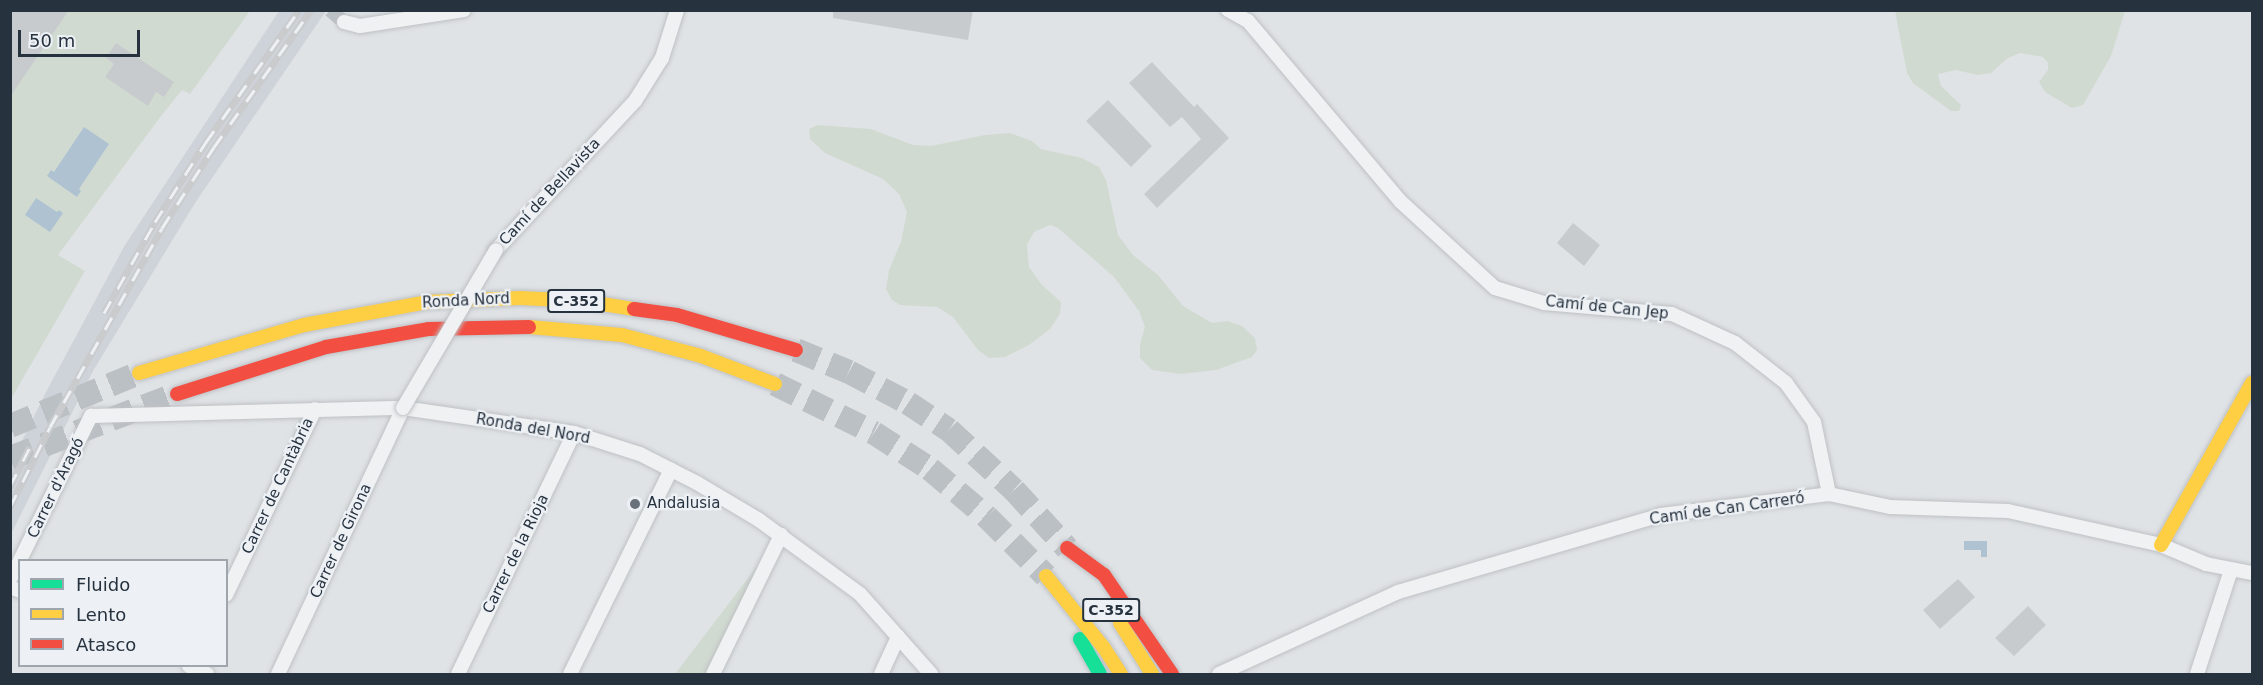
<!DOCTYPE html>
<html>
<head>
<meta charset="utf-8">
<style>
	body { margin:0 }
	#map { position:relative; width:2263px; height:685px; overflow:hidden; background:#e0e3e6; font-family:"DejaVu Sans",sans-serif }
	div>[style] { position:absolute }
	.built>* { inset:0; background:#ced3d9 }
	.green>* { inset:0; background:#d1dad1 }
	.water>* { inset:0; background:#aec2d2 }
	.building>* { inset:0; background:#c8cbce }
	.street-tunnel>* { height:14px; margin-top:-7px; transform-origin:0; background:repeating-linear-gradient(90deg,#bbc0c5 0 14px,transparent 0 21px) }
	.highway-tunnel>* { height:24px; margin-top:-12px; transform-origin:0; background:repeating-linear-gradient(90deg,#bbc0c5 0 24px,transparent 0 36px) }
	.roads { filter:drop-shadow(0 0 2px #bec1c4) drop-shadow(0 0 2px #bec1c4) }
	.street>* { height:14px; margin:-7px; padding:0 7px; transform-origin:7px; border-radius:7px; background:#f0f1f2 }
	.fast>* { height:14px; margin:-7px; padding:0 7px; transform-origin:7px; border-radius:7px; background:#16e098 }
	.slow>* { height:14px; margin:-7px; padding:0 7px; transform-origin:7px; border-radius:7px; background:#ffcf43 }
	.jam>* { height:14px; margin:-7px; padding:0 7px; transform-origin:7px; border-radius:7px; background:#f24e42 }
	.rail>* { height:7px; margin-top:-3.5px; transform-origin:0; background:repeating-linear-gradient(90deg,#edf1f5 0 14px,#c9cbcd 0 28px); box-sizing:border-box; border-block:2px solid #c9cbcd }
	.bridges { filter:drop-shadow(0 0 2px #bec1c4) drop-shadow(0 0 2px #bec1c4) }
	.street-bridge>* { height:14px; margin:-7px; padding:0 7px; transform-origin:7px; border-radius:7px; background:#f0f1f2 }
	.dots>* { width:16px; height:16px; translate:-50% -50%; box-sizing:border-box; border:3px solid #edf1f5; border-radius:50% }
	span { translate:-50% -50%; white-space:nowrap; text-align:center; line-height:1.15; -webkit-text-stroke:4.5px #edf1f5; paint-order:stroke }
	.shield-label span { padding:2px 4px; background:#edf1f5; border:2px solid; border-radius:4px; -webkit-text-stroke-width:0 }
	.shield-label { font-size:14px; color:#27323f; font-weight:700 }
	.street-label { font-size:15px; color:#27323f }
	.poi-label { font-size:15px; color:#27323f }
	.left { translate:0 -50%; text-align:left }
	.frame { position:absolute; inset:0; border:12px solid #27323f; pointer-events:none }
	.legend { position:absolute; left:18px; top:559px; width:210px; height:108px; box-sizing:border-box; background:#edf1f5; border:2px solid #9ea5ac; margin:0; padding:8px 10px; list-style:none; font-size:18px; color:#27323f }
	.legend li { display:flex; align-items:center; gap:12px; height:30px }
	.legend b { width:30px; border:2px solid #9ea5ac }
	.scale { position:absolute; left:18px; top:30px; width:122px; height:27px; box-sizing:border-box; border:3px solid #27323f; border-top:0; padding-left:8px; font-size:18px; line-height:21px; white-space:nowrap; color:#27323f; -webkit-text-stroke:4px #edf1f5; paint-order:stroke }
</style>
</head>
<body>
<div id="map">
	<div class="built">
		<div style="clip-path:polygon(279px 11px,326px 11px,195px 203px,93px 371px,11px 534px,11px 463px,46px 392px,125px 245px)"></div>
	</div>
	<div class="green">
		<div style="clip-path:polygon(11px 11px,250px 11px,190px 94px,182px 90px,161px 116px,58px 255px,85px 271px,11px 399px)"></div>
		<div style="clip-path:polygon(1895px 11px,1895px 10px,2125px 11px,2111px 56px,2083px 105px,2072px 108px,2045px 92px,2039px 82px,2048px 70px,2048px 63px,2043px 57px,2020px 53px,2008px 58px,1991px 73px,1978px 75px,1956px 70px,1938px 74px,1941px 86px,1961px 105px,1959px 111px,1951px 111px,1913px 83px,1907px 73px)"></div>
		<div style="clip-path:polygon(818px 125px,871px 129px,913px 145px,931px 146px,985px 135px,1010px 133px,1032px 141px,1041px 149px,1082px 158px,1099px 167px,1106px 180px,1118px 235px,1133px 255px,1158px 275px,1183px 306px,1212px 323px,1227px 321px,1242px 326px,1255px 338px,1257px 350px,1252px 357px,1216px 370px,1181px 374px,1152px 370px,1140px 358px,1140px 344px,1145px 327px,1139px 311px,1114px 277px,1058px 228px,1050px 225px,1034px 232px,1027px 245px,1029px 267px,1042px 285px,1061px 302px,1060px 314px,1050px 329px,1029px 345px,1005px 357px,989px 358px,978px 350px,953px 317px,937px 307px,900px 305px,892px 300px,886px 289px,889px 270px,901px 242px,907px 212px,899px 194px,883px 179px,825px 153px,810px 139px,809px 129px)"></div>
		<div style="clip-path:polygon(781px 535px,709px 674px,675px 674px)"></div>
	</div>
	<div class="water">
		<div style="clip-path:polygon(84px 127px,109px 144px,79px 189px,81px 191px,77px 197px,47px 176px,51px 170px,54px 172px)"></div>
		<div style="clip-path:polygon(36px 198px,57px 212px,59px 210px,63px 213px,50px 232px,25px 215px)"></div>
		<div style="clip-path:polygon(1964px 541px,1987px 541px,1987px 557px,1981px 557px,1981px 550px,1964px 550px)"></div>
	</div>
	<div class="building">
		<div style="clip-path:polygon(10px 10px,69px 10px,10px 97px)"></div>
		<div style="clip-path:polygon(833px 10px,973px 10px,968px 40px,833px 18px)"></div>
		<div style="clip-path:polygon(116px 43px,174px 82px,164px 97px,156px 92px,148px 106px,105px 77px,114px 64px,106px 58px)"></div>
		<div style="clip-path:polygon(1152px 62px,1194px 107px,1197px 104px,1229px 138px,1157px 208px,1144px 194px,1201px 139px,1182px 117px,1170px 127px,1129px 83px)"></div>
		<div style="clip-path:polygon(1108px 100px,1152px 146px,1131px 167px,1086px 121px)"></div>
		<div style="clip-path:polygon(1573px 223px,1600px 245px,1584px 266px,1557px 243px)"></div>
		<div style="clip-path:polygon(1958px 579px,1975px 597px,1940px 629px,1923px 610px)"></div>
		<div style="clip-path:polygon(2028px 606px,2046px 625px,2014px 656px,1995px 638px)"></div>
	</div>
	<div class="street-tunnel">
		<div style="left:330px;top:10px;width:18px;rotate:41deg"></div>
	</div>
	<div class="highway-tunnel">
		<div style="left:796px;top:350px;width:57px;rotate:22.5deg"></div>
		<div style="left:849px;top:372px;width:67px;rotate:27.7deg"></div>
		<div style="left:908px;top:403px;width:49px;rotate:33.4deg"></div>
		<div style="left:949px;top:430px;width:88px;rotate:42.7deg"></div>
		<div style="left:1014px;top:490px;width:79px;rotate:47.6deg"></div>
		<div style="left:775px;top:384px;width:110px;rotate:26.3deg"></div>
		<div style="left:874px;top:433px;width:67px;rotate:32.7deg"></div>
		<div style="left:930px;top:469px;width:75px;rotate:40.1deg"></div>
		<div style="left:987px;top:517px;width:83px;rotate:45deg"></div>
		<div style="left:10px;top:426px;width:139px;rotate:-22.3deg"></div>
		<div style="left:10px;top:458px;width:179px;rotate:-21deg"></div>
	</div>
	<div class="roads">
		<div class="street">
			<div style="left:1228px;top:10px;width:23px;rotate:29deg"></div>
			<div style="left:1248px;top:21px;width:236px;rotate:49.8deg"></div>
			<div style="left:1400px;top:201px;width:129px;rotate:42.5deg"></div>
			<div style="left:1495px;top:288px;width:51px;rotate:17deg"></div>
			<div style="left:1544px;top:303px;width:128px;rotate:4.9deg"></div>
			<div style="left:1672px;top:314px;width:69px;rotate:24.7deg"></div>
			<div style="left:1735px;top:343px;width:65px;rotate:38.1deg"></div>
			<div style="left:1786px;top:383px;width:48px;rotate:54.3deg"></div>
			<div style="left:1814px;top:422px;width:74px;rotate:78.2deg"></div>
			<div style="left:344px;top:22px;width:16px;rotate:14deg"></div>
			<div style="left:360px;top:26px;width:105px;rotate:-8.7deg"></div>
			<div style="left:496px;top:250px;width:204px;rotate:-47deg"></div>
			<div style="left:635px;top:101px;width:51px;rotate:-57.9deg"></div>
			<div style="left:662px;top:58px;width:50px;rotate:-72.6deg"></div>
			<div style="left:20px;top:560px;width:161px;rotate:-63.8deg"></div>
			<div style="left:91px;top:416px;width:312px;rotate:-1.5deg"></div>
			<div style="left:403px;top:408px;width:173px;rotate:8.3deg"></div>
			<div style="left:574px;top:433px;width:69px;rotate:17.7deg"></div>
			<div style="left:640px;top:454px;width:64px;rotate:27deg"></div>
			<div style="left:697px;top:483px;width:72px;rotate:30.8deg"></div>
			<div style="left:759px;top:520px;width:125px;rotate:36.2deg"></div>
			<div style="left:860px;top:594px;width:107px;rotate:48.4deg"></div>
			<div style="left:10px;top:579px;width:21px;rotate:-61deg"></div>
			<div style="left:10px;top:587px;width:11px;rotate:22deg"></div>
			<div style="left:226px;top:595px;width:206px;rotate:-64.4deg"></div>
			<div style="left:189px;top:666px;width:20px;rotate:24deg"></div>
			<div style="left:278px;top:674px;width:294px;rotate:-64.8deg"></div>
			<div style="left:458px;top:674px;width:267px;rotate:-64.3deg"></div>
			<div style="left:570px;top:674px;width:228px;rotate:-63.7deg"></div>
			<div style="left:713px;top:674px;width:155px;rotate:-63.9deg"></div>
			<div style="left:881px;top:674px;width:41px;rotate:-65.3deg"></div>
			<div style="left:1219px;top:674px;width:197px;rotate:-24.6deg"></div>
			<div style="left:1398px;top:592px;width:274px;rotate:-16.3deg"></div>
			<div style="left:1661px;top:515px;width:169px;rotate:-7.1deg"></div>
			<div style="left:1829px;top:494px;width:62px;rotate:12deg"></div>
			<div style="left:1890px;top:507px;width:118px;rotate:1.9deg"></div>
			<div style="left:2008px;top:511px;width:157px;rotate:12.5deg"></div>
			<div style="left:2161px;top:545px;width:49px;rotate:22.9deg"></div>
			<div style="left:2206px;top:564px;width:47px;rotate:11.1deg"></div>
			<div style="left:2197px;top:674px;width:109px;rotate:-71.9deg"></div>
		</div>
		<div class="fast">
			<div style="left:1080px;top:639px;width:40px;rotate:60.3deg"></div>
		</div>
		<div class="slow">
			<div style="left:529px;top:327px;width:93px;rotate:4.9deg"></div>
			<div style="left:622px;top:335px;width:82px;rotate:14.9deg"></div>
			<div style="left:701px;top:356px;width:79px;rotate:20.7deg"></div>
			<div style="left:139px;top:373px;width:172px;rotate:-16.2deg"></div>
			<div style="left:304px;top:325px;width:125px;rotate:-10.6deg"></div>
			<div style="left:427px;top:302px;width:93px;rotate:-2.5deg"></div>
			<div style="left:520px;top:298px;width:63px;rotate:2.7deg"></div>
			<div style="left:583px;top:301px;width:52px;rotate:8.9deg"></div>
			<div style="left:2161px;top:545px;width:186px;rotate:-60.7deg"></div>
			<div style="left:1046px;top:576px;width:92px;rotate:51.1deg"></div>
			<div style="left:1104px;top:648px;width:31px;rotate:57deg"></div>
			<div style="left:1120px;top:623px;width:60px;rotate:57.9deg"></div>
		</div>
		<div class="jam">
			<div style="left:634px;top:309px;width:43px;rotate:7.9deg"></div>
			<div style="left:677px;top:315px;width:124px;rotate:16.4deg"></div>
			<div style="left:177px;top:394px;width:156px;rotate:-17.5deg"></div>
			<div style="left:326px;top:347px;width:105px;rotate:-9.9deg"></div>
			<div style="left:429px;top:329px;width:100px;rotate:-1.1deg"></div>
			<div style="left:1067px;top:548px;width:46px;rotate:36.1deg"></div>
			<div style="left:1104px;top:575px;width:120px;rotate:55.5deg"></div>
		</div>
	</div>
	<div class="rail">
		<div style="left:104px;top:313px;width:104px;rotate:-60.7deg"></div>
		<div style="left:155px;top:222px;width:95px;rotate:-57.5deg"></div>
		<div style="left:206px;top:142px;width:161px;rotate:-54.8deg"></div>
		<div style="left:10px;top:486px;width:44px;rotate:-62.9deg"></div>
		<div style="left:10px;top:507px;width:89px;rotate:-63.4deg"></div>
		<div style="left:50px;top:427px;width:228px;rotate:-60.6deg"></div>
		<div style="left:162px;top:228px;width:96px;rotate:-57.3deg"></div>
		<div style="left:214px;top:147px;width:168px;rotate:-54.7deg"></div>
	</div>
	<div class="bridges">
		<div class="street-bridge">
			<div style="left:403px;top:408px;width:183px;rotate:-59.5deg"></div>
		</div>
	</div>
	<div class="dots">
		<div style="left:635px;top:504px;background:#687079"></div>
	</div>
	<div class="shield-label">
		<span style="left:576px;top:301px">C-352</span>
		<span style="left:1111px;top:610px">C-352</span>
	</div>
	<div class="street-label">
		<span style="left:550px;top:192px;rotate:-47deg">Camí de Bellavista</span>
		<span style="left:466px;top:301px;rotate:-3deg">Ronda Nord</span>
		<span style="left:1607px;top:308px;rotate:6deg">Camí de Can Jep</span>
		<span style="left:533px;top:429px;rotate:10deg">Ronda del Nord</span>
		<span style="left:278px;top:486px;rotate:-65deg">Carrer de Cantàbria</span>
		<span style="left:56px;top:488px;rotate:-64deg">Carrer d'Aragó</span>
		<span style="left:1727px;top:509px;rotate:-8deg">Camí de Can Carreró</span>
		<span style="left:341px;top:541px;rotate:-65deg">Carrer de Girona</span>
		<span style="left:516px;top:554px;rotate:-64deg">Carrer de la Rioja</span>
	</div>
	<div class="poi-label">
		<span class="left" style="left:647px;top:504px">Andalusia</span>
	</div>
	<div class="frame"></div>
	<ul class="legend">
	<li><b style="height:8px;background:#16e098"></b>Fluido</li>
	<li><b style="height:8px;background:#ffcf43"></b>Lento</li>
	<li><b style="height:8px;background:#f24e42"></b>Atasco</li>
	</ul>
	<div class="scale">50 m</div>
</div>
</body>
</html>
